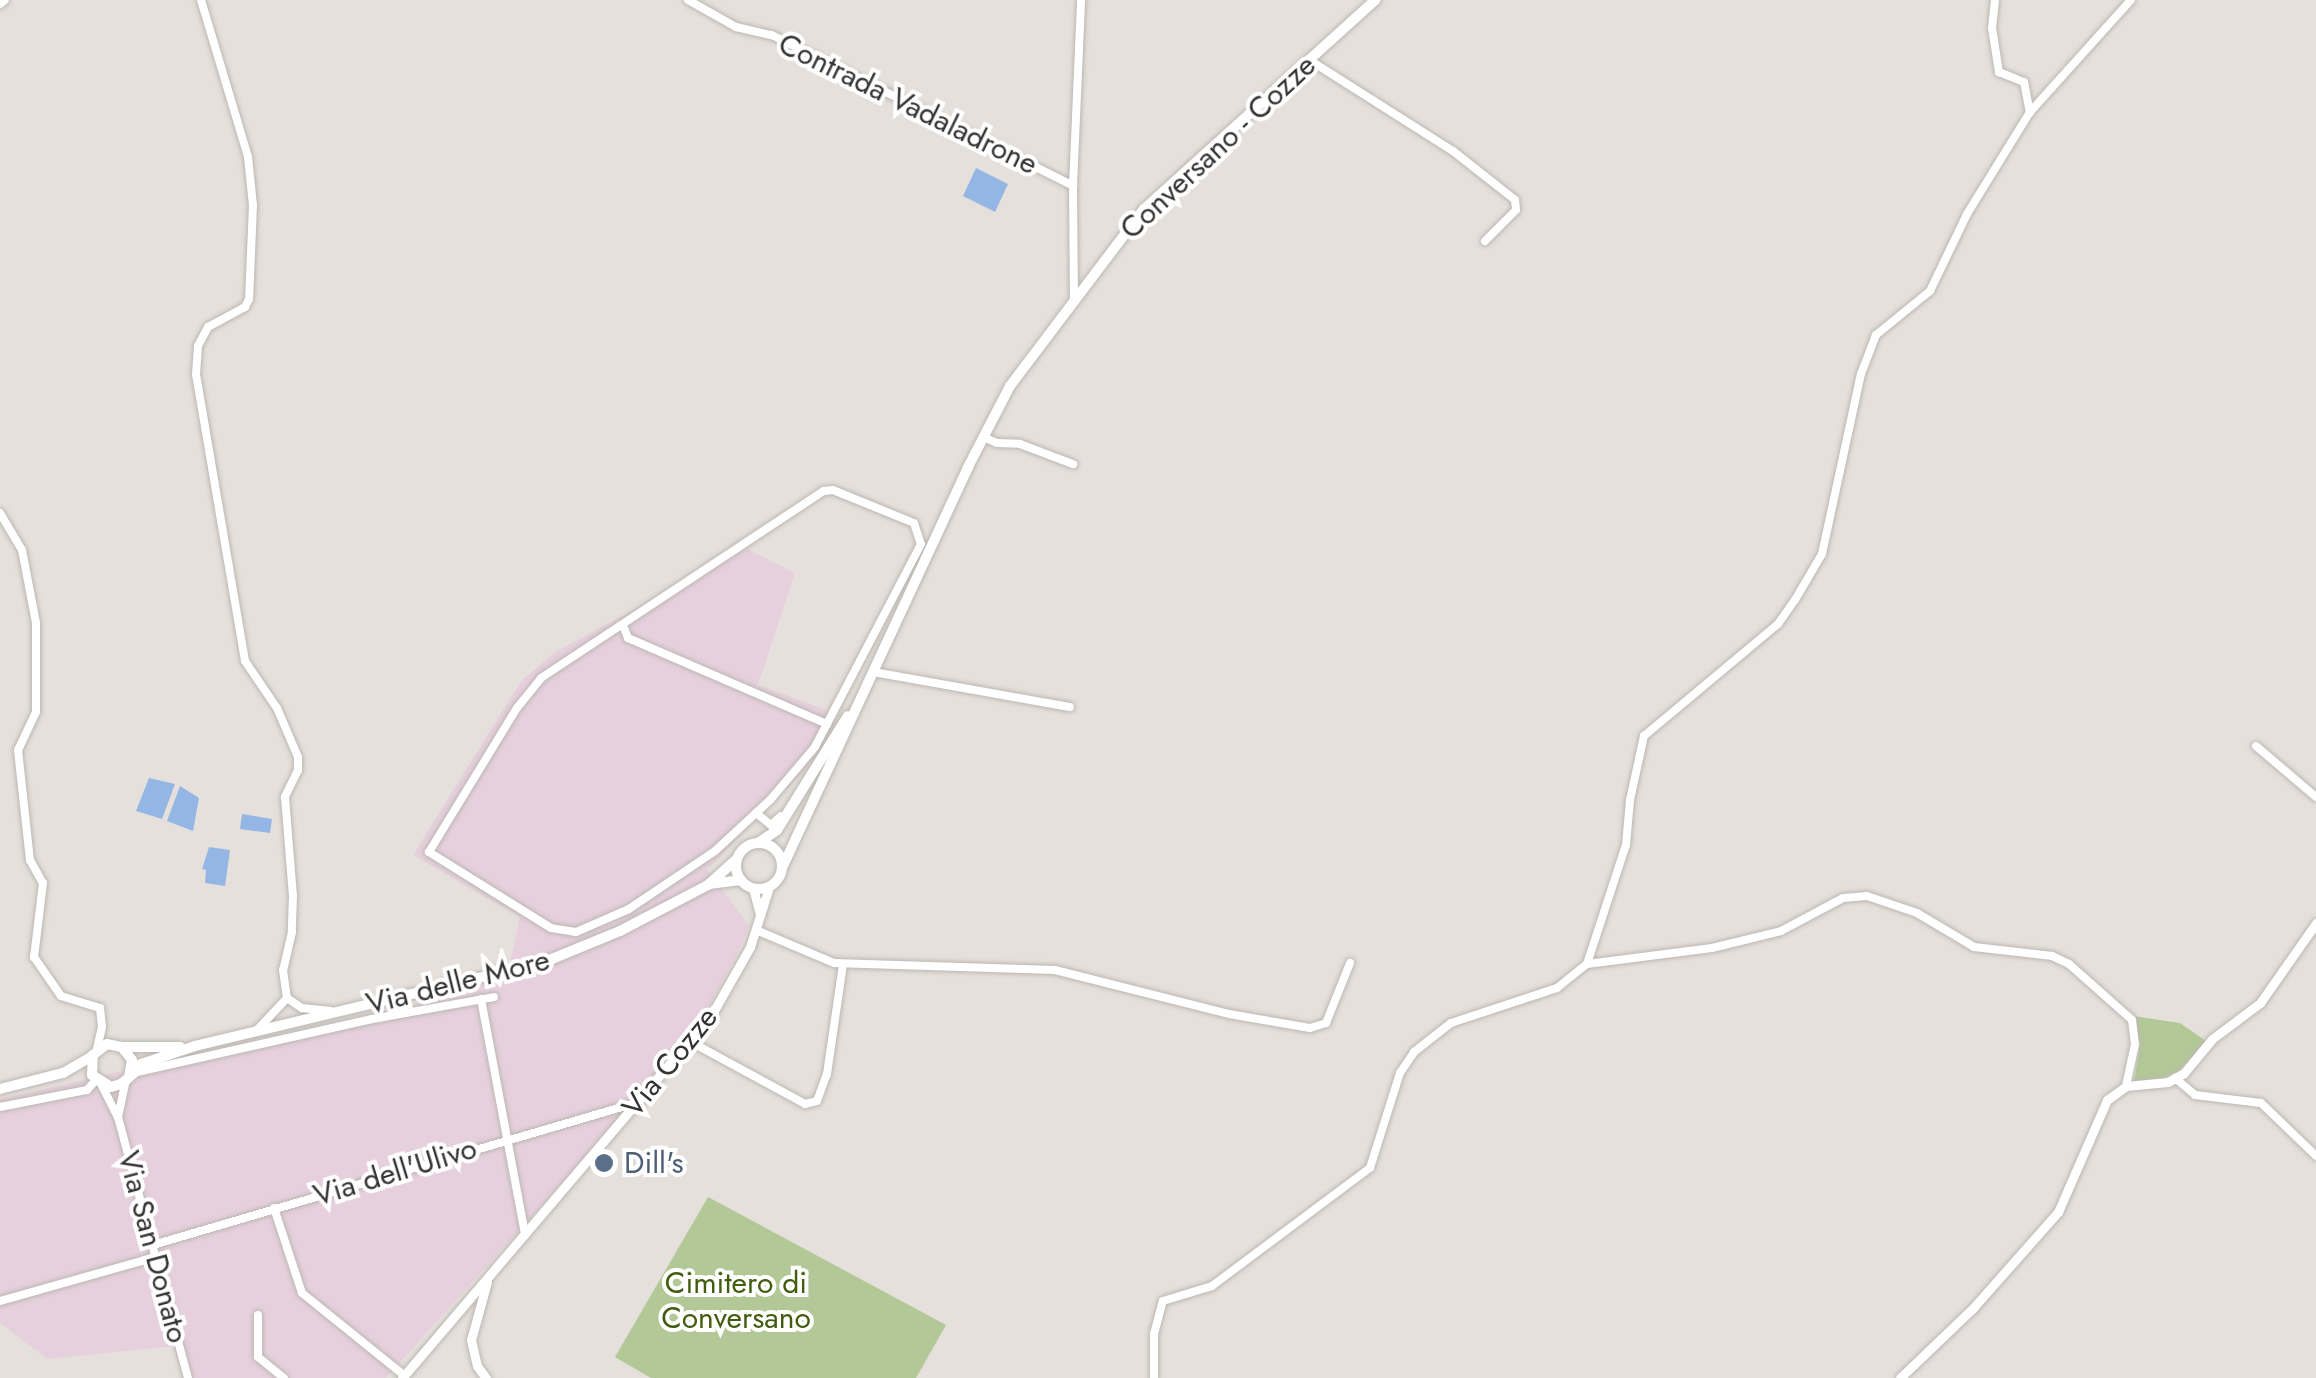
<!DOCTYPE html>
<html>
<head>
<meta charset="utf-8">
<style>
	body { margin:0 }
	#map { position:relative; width:2316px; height:1378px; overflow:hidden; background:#e5e0db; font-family:Jost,sans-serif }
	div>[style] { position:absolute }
	.commercial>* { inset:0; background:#e6d0dd }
	.green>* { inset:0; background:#b2c897 }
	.water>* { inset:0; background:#94b6e4 }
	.roads { filter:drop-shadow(0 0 2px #bcb7b2) drop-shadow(0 0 2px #bcb7b2) }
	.minor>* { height:8px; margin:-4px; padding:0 4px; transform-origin:4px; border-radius:4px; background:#fff }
	.tertiary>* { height:9px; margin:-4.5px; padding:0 4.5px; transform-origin:4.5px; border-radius:4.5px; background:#fff }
	.secondary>* { height:10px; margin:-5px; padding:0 5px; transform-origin:5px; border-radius:5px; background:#fff }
	.secondary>.ring { margin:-5px; padding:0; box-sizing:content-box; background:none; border:10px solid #fff; border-radius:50% }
	.dots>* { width:28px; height:28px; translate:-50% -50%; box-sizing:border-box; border:5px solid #fff; border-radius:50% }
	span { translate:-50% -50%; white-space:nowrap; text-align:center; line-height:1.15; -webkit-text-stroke:8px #fff; paint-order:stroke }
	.street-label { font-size:30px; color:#353331 }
	.service-label { font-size:30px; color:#4e5e75 }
	.left { translate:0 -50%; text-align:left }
	.park-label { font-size:30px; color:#435d0f }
</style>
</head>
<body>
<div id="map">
	<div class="commercial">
		<div style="clip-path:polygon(748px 549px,795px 573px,758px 685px,824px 709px,837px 722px,801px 774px,707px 870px,749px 926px,738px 952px,709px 1006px,618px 1120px,386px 1378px,184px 1378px,174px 1346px,47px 1359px,0 1323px,0 1099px,473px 991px,510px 963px,520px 917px,413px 855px,521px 681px,555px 652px)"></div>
	</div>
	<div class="green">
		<div style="clip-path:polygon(2133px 1016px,2180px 1023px,2206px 1041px,2179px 1071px,2159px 1080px,2134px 1082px,2140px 1045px)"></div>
		<div style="clip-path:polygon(708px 1197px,946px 1325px,916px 1378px,651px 1378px,615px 1357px)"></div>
	</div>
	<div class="water">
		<div style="clip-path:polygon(976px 168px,1008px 184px,995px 212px,963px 196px)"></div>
		<div style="clip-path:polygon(149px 778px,175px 784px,162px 819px,136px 811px)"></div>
		<div style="clip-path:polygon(180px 786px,199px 798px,193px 831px,167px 821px)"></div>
		<div style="clip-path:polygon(242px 814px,272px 819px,270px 833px,240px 829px)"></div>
		<div style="clip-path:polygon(209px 847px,230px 850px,225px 886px,205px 883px,206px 870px,202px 869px)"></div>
	</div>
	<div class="roads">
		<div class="minor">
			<div style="left:201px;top:0;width:164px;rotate:73.3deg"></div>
			<div style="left:248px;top:157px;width:48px;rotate:84.1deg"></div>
			<div style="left:253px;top:205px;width:94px;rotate:92.4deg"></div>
			<div style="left:249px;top:299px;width:9px;rotate:117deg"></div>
			<div style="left:245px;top:307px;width:42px;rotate:151.6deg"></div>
			<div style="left:208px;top:327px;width:21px;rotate:118deg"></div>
			<div style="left:198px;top:346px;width:28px;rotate:94deg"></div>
			<div style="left:196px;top:374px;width:291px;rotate:80.3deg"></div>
			<div style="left:245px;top:661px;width:57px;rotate:55.8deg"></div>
			<div style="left:277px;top:708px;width:53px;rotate:66.8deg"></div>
			<div style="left:298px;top:757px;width:13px;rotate:90deg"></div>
			<div style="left:298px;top:770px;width:30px;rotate:116deg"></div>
			<div style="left:285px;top:797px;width:99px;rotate:85.4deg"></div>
			<div style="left:293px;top:896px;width:36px;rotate:92deg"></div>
			<div style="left:292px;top:932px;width:39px;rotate:103deg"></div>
			<div style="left:283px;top:970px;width:28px;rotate:82deg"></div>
			<div style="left:688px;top:0;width:55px;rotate:29.4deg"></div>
			<div style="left:736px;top:27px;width:37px;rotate:13deg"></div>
			<div style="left:772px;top:35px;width:337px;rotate:26.6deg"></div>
			<div style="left:1995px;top:0;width:28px;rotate:96deg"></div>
			<div style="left:1992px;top:28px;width:45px;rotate:81deg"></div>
			<div style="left:1999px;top:72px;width:27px;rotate:22deg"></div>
			<div style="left:2024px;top:82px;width:31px;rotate:79deg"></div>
			<div style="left:0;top:4px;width:6px;rotate:-39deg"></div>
			<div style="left:1311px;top:61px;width:168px;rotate:32.4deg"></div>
			<div style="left:1453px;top:151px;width:79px;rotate:38.3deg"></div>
			<div style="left:1515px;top:200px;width:10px;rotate:84deg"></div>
			<div style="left:1516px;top:210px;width:44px;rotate:135deg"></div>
			<div style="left:1074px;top:300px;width:114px;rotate:-90.5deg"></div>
			<div style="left:1073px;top:186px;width:186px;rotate:-87.5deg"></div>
			<div style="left:983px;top:437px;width:15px;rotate:23deg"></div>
			<div style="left:997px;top:443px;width:23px;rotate:2deg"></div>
			<div style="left:1020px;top:444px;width:57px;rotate:20.7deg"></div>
			<div style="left:833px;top:490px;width:87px;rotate:22.2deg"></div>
			<div style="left:914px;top:523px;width:22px;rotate:72deg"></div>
			<div style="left:921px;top:544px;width:229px;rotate:117.6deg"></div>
			<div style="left:815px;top:747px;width:70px;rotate:130.3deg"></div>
			<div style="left:770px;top:800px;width:75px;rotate:137.2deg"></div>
			<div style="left:715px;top:851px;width:104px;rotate:146deg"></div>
			<div style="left:629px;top:909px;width:58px;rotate:156.5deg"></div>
			<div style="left:576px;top:932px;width:25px;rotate:-171deg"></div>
			<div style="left:551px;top:928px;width:144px;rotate:-148.1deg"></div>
			<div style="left:429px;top:852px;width:169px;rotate:-58.6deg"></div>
			<div style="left:517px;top:708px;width:38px;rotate:-51deg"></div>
			<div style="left:541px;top:678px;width:339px;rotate:-33.5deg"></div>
			<div style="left:824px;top:491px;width:9px;rotate:-6deg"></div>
			<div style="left:0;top:513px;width:43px;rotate:59.3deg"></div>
			<div style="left:22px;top:550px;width:74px;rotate:79.1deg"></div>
			<div style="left:36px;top:623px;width:89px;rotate:90deg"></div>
			<div style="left:36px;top:712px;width:42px;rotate:115.3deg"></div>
			<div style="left:18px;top:750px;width:111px;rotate:83.8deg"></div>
			<div style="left:30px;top:860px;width:26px;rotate:61deg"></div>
			<div style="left:43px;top:883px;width:75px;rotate:96.9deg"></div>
			<div style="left:34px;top:957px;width:47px;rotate:55.3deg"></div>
			<div style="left:61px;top:996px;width:41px;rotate:17.1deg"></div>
			<div style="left:100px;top:1008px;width:19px;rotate:84deg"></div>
			<div style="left:102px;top:1027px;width:23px;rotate:103deg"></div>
			<div style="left:624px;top:628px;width:11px;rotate:68deg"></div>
			<div style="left:628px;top:638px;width:217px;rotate:23.4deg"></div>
			<div style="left:873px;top:672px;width:200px;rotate:10.1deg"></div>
			<div style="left:2256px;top:746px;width:79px;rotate:40.4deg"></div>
			<div style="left:756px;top:813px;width:19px;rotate:39deg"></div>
			<div style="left:771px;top:825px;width:13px;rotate:-42deg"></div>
			<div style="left:756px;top:930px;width:85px;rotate:22.9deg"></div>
			<div style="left:834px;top:963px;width:221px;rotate:1.8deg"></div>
			<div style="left:1055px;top:970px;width:179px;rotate:14.2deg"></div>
			<div style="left:1229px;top:1014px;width:82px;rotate:9.8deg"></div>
			<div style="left:1310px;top:1028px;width:17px;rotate:-17deg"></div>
			<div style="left:1326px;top:1023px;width:65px;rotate:-68.2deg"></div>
			<div style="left:1587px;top:964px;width:126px;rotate:-7.3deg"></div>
			<div style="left:1712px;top:948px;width:71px;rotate:-13.8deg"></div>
			<div style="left:1781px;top:931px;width:70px;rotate:-28deg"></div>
			<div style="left:1843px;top:898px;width:24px;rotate:-5deg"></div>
			<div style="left:1867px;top:896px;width:53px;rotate:18.8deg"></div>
			<div style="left:1917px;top:913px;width:66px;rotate:30.8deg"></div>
			<div style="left:1974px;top:947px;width:79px;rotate:6.6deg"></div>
			<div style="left:2052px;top:956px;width:19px;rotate:25deg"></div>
			<div style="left:2069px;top:964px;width:84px;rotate:41.6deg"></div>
			<div style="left:2132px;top:1020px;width:24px;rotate:83deg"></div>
			<div style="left:2135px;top:1044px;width:43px;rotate:102.1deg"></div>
			<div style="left:481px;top:999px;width:240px;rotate:79.4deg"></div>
			<div style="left:257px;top:1030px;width:44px;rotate:-46.8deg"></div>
			<div style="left:287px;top:998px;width:18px;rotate:34deg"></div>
			<div style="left:302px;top:1008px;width:29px;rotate:6deg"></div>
			<div style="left:691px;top:1042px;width:130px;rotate:28.5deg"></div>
			<div style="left:805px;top:1104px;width:12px;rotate:-14deg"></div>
			<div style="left:817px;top:1101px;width:29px;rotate:-70deg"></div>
			<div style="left:827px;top:1074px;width:111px;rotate:-81.7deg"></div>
			<div style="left:137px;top:1072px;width:241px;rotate:-12.7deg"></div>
			<div style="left:372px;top:1019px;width:124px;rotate:-10.2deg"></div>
			<div style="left:2175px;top:1078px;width:26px;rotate:40deg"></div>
			<div style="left:2195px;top:1095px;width:66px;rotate:6.9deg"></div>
			<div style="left:2261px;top:1103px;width:76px;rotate:43.9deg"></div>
			<div style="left:101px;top:1084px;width:37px;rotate:63deg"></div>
			<div style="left:118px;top:1117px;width:270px;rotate:75deg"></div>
			<div style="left:0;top:1107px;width:89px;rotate:-11.1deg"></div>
			<div style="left:87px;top:1090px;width:13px;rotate:-48deg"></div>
			<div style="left:118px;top:1117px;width:38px;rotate:-78deg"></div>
			<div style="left:274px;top:1208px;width:89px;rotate:71.8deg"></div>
			<div style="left:302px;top:1293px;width:132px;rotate:38.9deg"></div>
			<div style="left:153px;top:1245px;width:507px;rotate:-16.4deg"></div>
			<div style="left:0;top:1301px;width:162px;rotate:-15.8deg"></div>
			<div style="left:258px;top:1315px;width:42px;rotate:90deg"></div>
			<div style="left:258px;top:1357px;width:33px;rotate:39deg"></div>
			<div style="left:1154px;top:1378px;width:44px;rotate:-90deg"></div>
			<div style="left:1154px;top:1334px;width:34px;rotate:-75deg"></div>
			<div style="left:1163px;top:1301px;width:51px;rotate:-17deg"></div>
			<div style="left:1212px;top:1286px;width:197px;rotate:-36.8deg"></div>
			<div style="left:1370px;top:1168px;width:100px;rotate:-72.5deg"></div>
			<div style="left:1400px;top:1073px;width:25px;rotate:-56deg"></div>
			<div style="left:1414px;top:1052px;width:47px;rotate:-38.1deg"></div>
			<div style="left:1451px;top:1023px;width:112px;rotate:-18.3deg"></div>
			<div style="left:1557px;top:988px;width:38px;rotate:-39deg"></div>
			<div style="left:1587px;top:964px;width:125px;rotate:-71.9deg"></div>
			<div style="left:1626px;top:845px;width:45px;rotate:-84.9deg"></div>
			<div style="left:1630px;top:800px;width:66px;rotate:-77.7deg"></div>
			<div style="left:1644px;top:736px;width:175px;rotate:-39.9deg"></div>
			<div style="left:1778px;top:624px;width:29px;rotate:-55deg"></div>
			<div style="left:1795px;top:600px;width:53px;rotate:-59.6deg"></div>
			<div style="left:1822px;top:554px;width:184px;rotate:-77.8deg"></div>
			<div style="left:1861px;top:374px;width:42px;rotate:-69deg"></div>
			<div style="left:1876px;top:335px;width:70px;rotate:-39.2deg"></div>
			<div style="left:1930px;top:291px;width:85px;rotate:-64.3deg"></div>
			<div style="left:1967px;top:214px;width:120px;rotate:-58.3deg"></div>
			<div style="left:2030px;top:112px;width:151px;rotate:-48deg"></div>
		</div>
		<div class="tertiary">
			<div style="left:753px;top:888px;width:28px;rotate:75deg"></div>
			<div style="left:402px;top:1378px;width:478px;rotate:-49.6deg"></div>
			<div style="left:712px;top:1014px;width:77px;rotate:-60.4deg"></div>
			<div style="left:750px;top:947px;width:63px;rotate:-72.4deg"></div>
			<div style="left:486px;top:1378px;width:15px;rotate:-127deg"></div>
			<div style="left:477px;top:1366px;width:27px;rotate:-103deg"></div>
			<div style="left:471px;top:1340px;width:60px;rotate:-74.6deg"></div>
			<div style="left:1900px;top:1378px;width:101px;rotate:-43.8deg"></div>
			<div style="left:1973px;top:1308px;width:128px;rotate:-48.5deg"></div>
			<div style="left:2058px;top:1212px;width:122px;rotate:-66.4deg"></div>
			<div style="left:2107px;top:1100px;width:24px;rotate:-36deg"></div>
			<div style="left:2126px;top:1086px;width:42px;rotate:-5.4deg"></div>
			<div style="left:2168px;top:1082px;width:18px;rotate:-29deg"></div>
			<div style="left:2184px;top:1073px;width:44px;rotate:-50.5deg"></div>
			<div style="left:2212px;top:1039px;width:60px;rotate:-36.9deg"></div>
			<div style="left:2260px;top:1003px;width:98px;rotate:-55deg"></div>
		</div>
		<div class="secondary">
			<div class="ring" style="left:736px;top:843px;width:36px;height:36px"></div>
			<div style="left:758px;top:843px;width:23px;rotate:-34deg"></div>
			<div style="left:777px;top:830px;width:134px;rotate:-58.1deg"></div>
			<div style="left:783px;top:866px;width:440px;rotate:-65.1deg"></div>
			<div style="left:968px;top:467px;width:91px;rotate:-62.6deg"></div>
			<div style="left:1010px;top:386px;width:222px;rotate:-52.9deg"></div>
			<div style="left:1144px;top:209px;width:312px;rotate:-42.1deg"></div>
			<div style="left:709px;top:884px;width:32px;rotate:-7deg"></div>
			<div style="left:122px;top:1047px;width:58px"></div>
			<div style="left:129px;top:1077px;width:17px;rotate:-80deg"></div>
			<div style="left:132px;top:1060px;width:16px;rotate:-128deg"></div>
			<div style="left:122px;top:1047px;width:15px;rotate:-169deg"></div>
			<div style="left:107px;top:1044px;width:18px;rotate:142deg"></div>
			<div style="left:93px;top:1055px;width:20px;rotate:93deg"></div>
			<div style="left:92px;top:1075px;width:22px;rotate:32deg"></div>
			<div style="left:111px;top:1087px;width:10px;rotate:-17deg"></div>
			<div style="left:121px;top:1084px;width:6px;rotate:-39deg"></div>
			<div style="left:126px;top:1080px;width:11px;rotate:-41deg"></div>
			<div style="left:134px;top:1073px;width:11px;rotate:-52deg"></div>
			<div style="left:141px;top:1064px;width:57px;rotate:-18.4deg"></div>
			<div style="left:195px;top:1046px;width:357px;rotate:-13.5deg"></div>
			<div style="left:542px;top:963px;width:84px;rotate:-22.3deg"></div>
			<div style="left:620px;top:931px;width:99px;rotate:-27.6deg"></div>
			<div style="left:708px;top:885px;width:38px;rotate:-42deg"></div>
			<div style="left:0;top:1089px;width:65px;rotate:-14.3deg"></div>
			<div style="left:63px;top:1073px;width:34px;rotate:-30deg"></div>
		</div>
	</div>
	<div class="dots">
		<div style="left:604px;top:1163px;background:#5c6f8a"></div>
	</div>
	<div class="street-label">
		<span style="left:908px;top:104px;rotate:26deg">Contrada Vadaladrone</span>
		<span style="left:1218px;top:147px;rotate:-43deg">Conversano - Cozze</span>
		<span style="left:458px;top:982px;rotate:-14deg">Via delle More</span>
		<span style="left:670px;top:1062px;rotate:-51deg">Via Cozze</span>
		<span style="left:395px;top:1172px;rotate:-17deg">Via dell'Ulivo</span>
		<span style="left:153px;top:1247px;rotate:75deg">Via San Donato</span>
	</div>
	<div class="service-label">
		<span class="left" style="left:624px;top:1163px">Dill's</span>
	</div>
	<div class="park-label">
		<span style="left:736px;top:1300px">Cimitero di<br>Conversano</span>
	</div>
</div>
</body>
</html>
